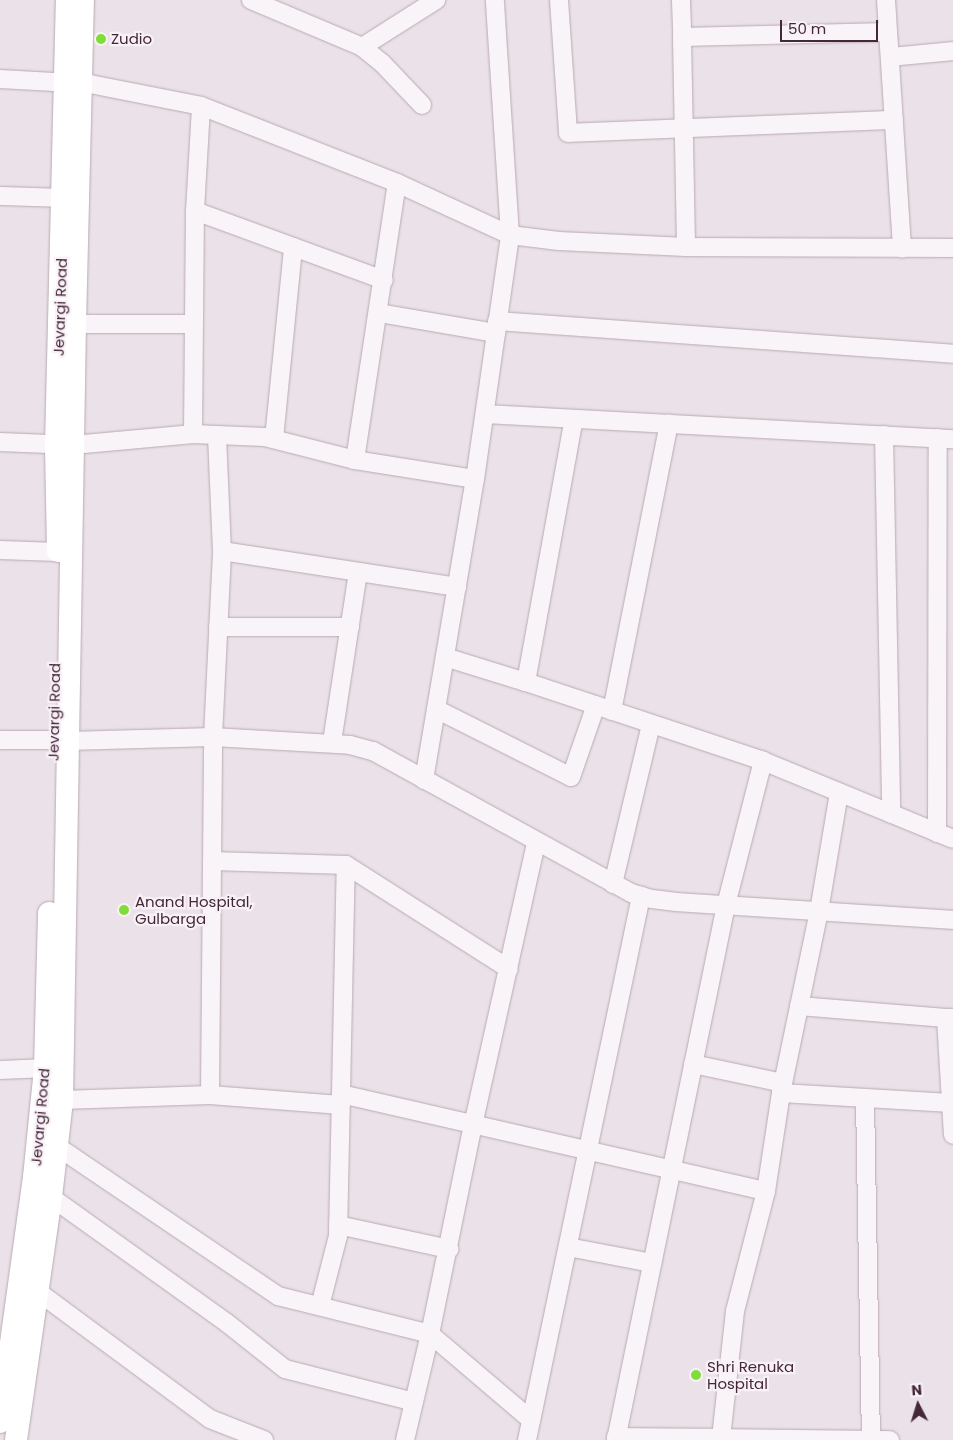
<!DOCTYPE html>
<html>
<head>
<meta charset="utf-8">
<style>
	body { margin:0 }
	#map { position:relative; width:953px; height:1440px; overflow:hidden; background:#ebe1e8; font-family:Poppins,sans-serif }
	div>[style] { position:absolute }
	.roads { filter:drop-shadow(0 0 1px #b9a9b4) drop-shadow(0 0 1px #b9a9b4) }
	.minor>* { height:18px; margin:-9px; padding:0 9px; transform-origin:9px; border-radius:9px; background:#f9f4f7 }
	.major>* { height:22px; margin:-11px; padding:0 11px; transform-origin:11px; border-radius:11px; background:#fff }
	.dots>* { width:14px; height:14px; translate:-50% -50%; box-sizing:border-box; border:2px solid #f8f1f6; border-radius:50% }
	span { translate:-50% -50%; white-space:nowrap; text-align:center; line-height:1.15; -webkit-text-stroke:4.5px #f8f1f6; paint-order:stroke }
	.poi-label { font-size:15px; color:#45273a }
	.left { translate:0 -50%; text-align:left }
	.street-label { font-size:15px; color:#45273a }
	.north { position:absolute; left:893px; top:1380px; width:50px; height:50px; -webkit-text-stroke:4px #f8f1f6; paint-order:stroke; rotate:355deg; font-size:14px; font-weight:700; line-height:20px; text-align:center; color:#45273a }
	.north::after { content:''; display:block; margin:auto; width:18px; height:22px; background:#45273a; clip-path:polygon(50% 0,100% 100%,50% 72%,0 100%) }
	.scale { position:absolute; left:780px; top:20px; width:98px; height:22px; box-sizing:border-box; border:2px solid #45273a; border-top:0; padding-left:6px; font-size:15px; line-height:18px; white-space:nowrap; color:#45273a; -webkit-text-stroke:4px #f8f1f6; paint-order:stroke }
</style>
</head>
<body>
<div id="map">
	<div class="roads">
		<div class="minor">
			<div style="left:251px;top:0;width:121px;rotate:22.9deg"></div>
			<div style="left:362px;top:47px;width:26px;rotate:39deg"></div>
			<div style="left:382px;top:63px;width:58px;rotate:46.4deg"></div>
			<div style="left:559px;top:0;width:133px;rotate:86.1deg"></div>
			<div style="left:568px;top:133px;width:326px;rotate:-2.3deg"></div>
			<div style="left:681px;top:0;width:37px;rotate:88deg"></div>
			<div style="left:682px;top:37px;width:206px;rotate:-1.4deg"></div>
			<div style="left:886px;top:0;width:249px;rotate:86.3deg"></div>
			<div style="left:682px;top:37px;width:210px;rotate:88.9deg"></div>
			<div style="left:362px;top:47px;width:88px;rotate:-32.4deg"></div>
			<div style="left:890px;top:57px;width:63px;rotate:-5.4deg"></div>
			<div style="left:0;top:79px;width:90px;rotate:3.2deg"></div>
			<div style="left:90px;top:84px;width:113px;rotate:11.2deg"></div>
			<div style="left:201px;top:106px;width:211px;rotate:21.4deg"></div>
			<div style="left:397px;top:183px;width:124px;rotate:24.7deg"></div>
			<div style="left:510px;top:235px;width:49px;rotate:7deg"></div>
			<div style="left:559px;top:241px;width:127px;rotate:2.7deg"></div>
			<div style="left:686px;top:247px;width:267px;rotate:0.2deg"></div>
			<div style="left:0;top:196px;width:63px;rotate:1.8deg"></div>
			<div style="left:195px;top:211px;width:201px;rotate:20.1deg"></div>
			<div style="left:379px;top:313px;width:119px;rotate:9.7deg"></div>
			<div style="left:497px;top:321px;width:457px;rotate:4.1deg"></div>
			<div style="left:75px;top:324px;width:119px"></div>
			<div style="left:485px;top:414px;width:469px;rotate:3.1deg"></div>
			<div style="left:193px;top:434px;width:223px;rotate:-89.5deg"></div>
			<div style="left:195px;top:211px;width:105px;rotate:-86.7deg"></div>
			<div style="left:884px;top:435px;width:379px;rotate:88.9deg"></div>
			<div style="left:274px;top:439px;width:193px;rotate:-84.3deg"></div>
			<div style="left:0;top:442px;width:73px;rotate:2.4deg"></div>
			<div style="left:73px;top:445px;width:121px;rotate:-5.2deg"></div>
			<div style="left:193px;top:434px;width:72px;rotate:2.4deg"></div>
			<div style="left:265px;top:437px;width:93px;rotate:14.3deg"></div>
			<div style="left:355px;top:460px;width:280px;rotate:-81.4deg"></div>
			<div style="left:355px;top:460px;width:121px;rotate:9deg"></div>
			<div style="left:0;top:550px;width:58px;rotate:2deg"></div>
			<div style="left:222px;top:551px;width:238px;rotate:8.7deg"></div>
			<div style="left:218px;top:627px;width:132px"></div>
			<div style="left:445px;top:657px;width:85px;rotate:17.2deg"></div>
			<div style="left:526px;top:682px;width:267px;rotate:-79.7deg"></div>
			<div style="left:526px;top:682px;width:250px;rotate:18.4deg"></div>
			<div style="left:763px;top:761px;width:205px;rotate:22.3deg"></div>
			<div style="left:436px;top:709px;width:151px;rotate:26.7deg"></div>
			<div style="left:571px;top:777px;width:76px;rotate:-70.9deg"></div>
			<div style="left:612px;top:711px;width:293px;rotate:-78.8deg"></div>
			<div style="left:0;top:740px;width:54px"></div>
			<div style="left:68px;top:741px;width:145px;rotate:-1.6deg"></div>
			<div style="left:213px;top:737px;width:137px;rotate:3.3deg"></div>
			<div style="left:350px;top:745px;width:24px;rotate:15deg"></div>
			<div style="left:373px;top:751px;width:294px;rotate:28.8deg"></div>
			<div style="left:631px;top:893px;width:22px;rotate:16deg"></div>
			<div style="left:652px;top:899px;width:25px;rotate:7deg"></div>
			<div style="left:677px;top:902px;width:277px;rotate:3.7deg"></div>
			<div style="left:332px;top:742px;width:172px;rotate:-81.3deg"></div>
			<div style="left:424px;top:780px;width:305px;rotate:-80.4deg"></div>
			<div style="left:475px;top:479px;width:246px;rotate:-81.8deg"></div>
			<div style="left:510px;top:235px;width:235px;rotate:-93.7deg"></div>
			<div style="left:937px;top:833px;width:395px;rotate:-89.9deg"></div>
			<div style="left:212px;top:861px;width:134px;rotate:1.7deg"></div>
			<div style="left:346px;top:865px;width:193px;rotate:32.5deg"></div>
			<div style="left:613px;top:884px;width:164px;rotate:-76.6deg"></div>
			<div style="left:799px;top:1006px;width:147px;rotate:4.7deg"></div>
			<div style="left:953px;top:1018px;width:7px;rotate:180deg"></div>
			<div style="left:946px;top:1018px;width:117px;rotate:86.6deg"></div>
			<div style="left:693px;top:1064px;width:92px;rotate:11.9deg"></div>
			<div style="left:0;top:1070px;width:45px;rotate:-2.5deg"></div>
			<div style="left:781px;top:1093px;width:170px;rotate:3.4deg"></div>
			<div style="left:341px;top:1094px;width:436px;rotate:12.9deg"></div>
			<div style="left:210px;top:1095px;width:131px;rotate:4.4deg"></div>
			<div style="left:865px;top:1098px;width:342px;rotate:89deg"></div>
			<div style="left:62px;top:1100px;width:148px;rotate:-1.9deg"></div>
			<div style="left:210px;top:1095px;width:358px;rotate:-89.5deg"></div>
			<div style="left:213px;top:737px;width:186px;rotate:-87.2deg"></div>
			<div style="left:222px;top:551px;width:116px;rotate:-92.5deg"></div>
			<div style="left:58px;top:1147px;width:266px;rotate:34.1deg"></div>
			<div style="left:278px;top:1296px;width:157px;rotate:14deg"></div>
			<div style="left:430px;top:1334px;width:133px;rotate:40.4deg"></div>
			<div style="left:51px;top:1197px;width:216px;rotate:35.6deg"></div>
			<div style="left:227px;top:1323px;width:74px;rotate:38.4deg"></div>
			<div style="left:285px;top:1369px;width:133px;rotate:14.3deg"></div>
			<div style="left:338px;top:1225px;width:114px;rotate:12.2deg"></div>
			<div style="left:568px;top:1247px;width:86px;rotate:10.8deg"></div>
			<div style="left:37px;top:1291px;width:215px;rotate:36.5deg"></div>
			<div style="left:210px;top:1419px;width:58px;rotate:21.3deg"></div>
			<div style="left:320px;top:1306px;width:72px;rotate:-75.6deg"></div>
			<div style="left:338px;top:1236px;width:371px;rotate:-88.8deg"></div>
			<div style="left:616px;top:1437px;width:105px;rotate:0.5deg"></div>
			<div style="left:721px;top:1438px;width:128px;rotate:-83.7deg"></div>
			<div style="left:735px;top:1311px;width:124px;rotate:-75.5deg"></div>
			<div style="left:766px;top:1191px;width:99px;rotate:-81.3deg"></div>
			<div style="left:781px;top:1093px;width:186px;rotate:-78.2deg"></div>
			<div style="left:819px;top:911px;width:120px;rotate:-80.4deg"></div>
			<div style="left:721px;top:1438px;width:169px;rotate:0.7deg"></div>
			<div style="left:405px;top:1440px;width:109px;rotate:-76.7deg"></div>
			<div style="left:430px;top:1334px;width:213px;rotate:-78.4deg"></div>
			<div style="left:473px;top:1125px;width:290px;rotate:-77.4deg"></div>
			<div style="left:527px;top:1440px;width:556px;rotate:-78.16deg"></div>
			<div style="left:616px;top:1440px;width:546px;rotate:-78.38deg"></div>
			<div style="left:726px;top:905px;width:149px;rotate:-75.6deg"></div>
		</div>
		<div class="major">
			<div style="left:58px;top:551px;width:106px;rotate:-91.1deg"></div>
			<div style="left:56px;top:445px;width:445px;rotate:-88.6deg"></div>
			<div style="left:0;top:1422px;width:247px;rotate:-82.1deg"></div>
			<div style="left:34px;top:1177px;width:110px;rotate:-84.2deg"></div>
			<div style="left:45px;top:1068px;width:155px;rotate:-88.5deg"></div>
			<div style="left:16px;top:1440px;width:246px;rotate:-81.8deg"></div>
			<div style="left:51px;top:1197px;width:98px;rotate:-83.5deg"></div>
			<div style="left:62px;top:1100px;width:776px;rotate:-89.04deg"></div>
			<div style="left:75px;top:324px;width:324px;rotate:-88.6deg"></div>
		</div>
	</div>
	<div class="dots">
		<div style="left:101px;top:39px;background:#7edd39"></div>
		<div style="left:124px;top:910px;background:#7edd39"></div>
		<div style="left:696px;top:1375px;background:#7edd39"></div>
	</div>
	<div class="poi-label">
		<span class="left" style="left:111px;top:39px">Zudio</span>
		<span class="left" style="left:135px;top:910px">Anand Hospital,<br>Gulbarga</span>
		<span class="left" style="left:707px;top:1375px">Shri Renuka<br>Hospital</span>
	</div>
	<div class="street-label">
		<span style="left:60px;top:307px;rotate:-88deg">Jevargi Road</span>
		<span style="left:54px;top:712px;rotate:-89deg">Jevargi Road</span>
		<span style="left:40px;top:1117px;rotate:-85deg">Jevargi Road</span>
	</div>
	<div class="north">N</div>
	<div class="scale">50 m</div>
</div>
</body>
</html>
